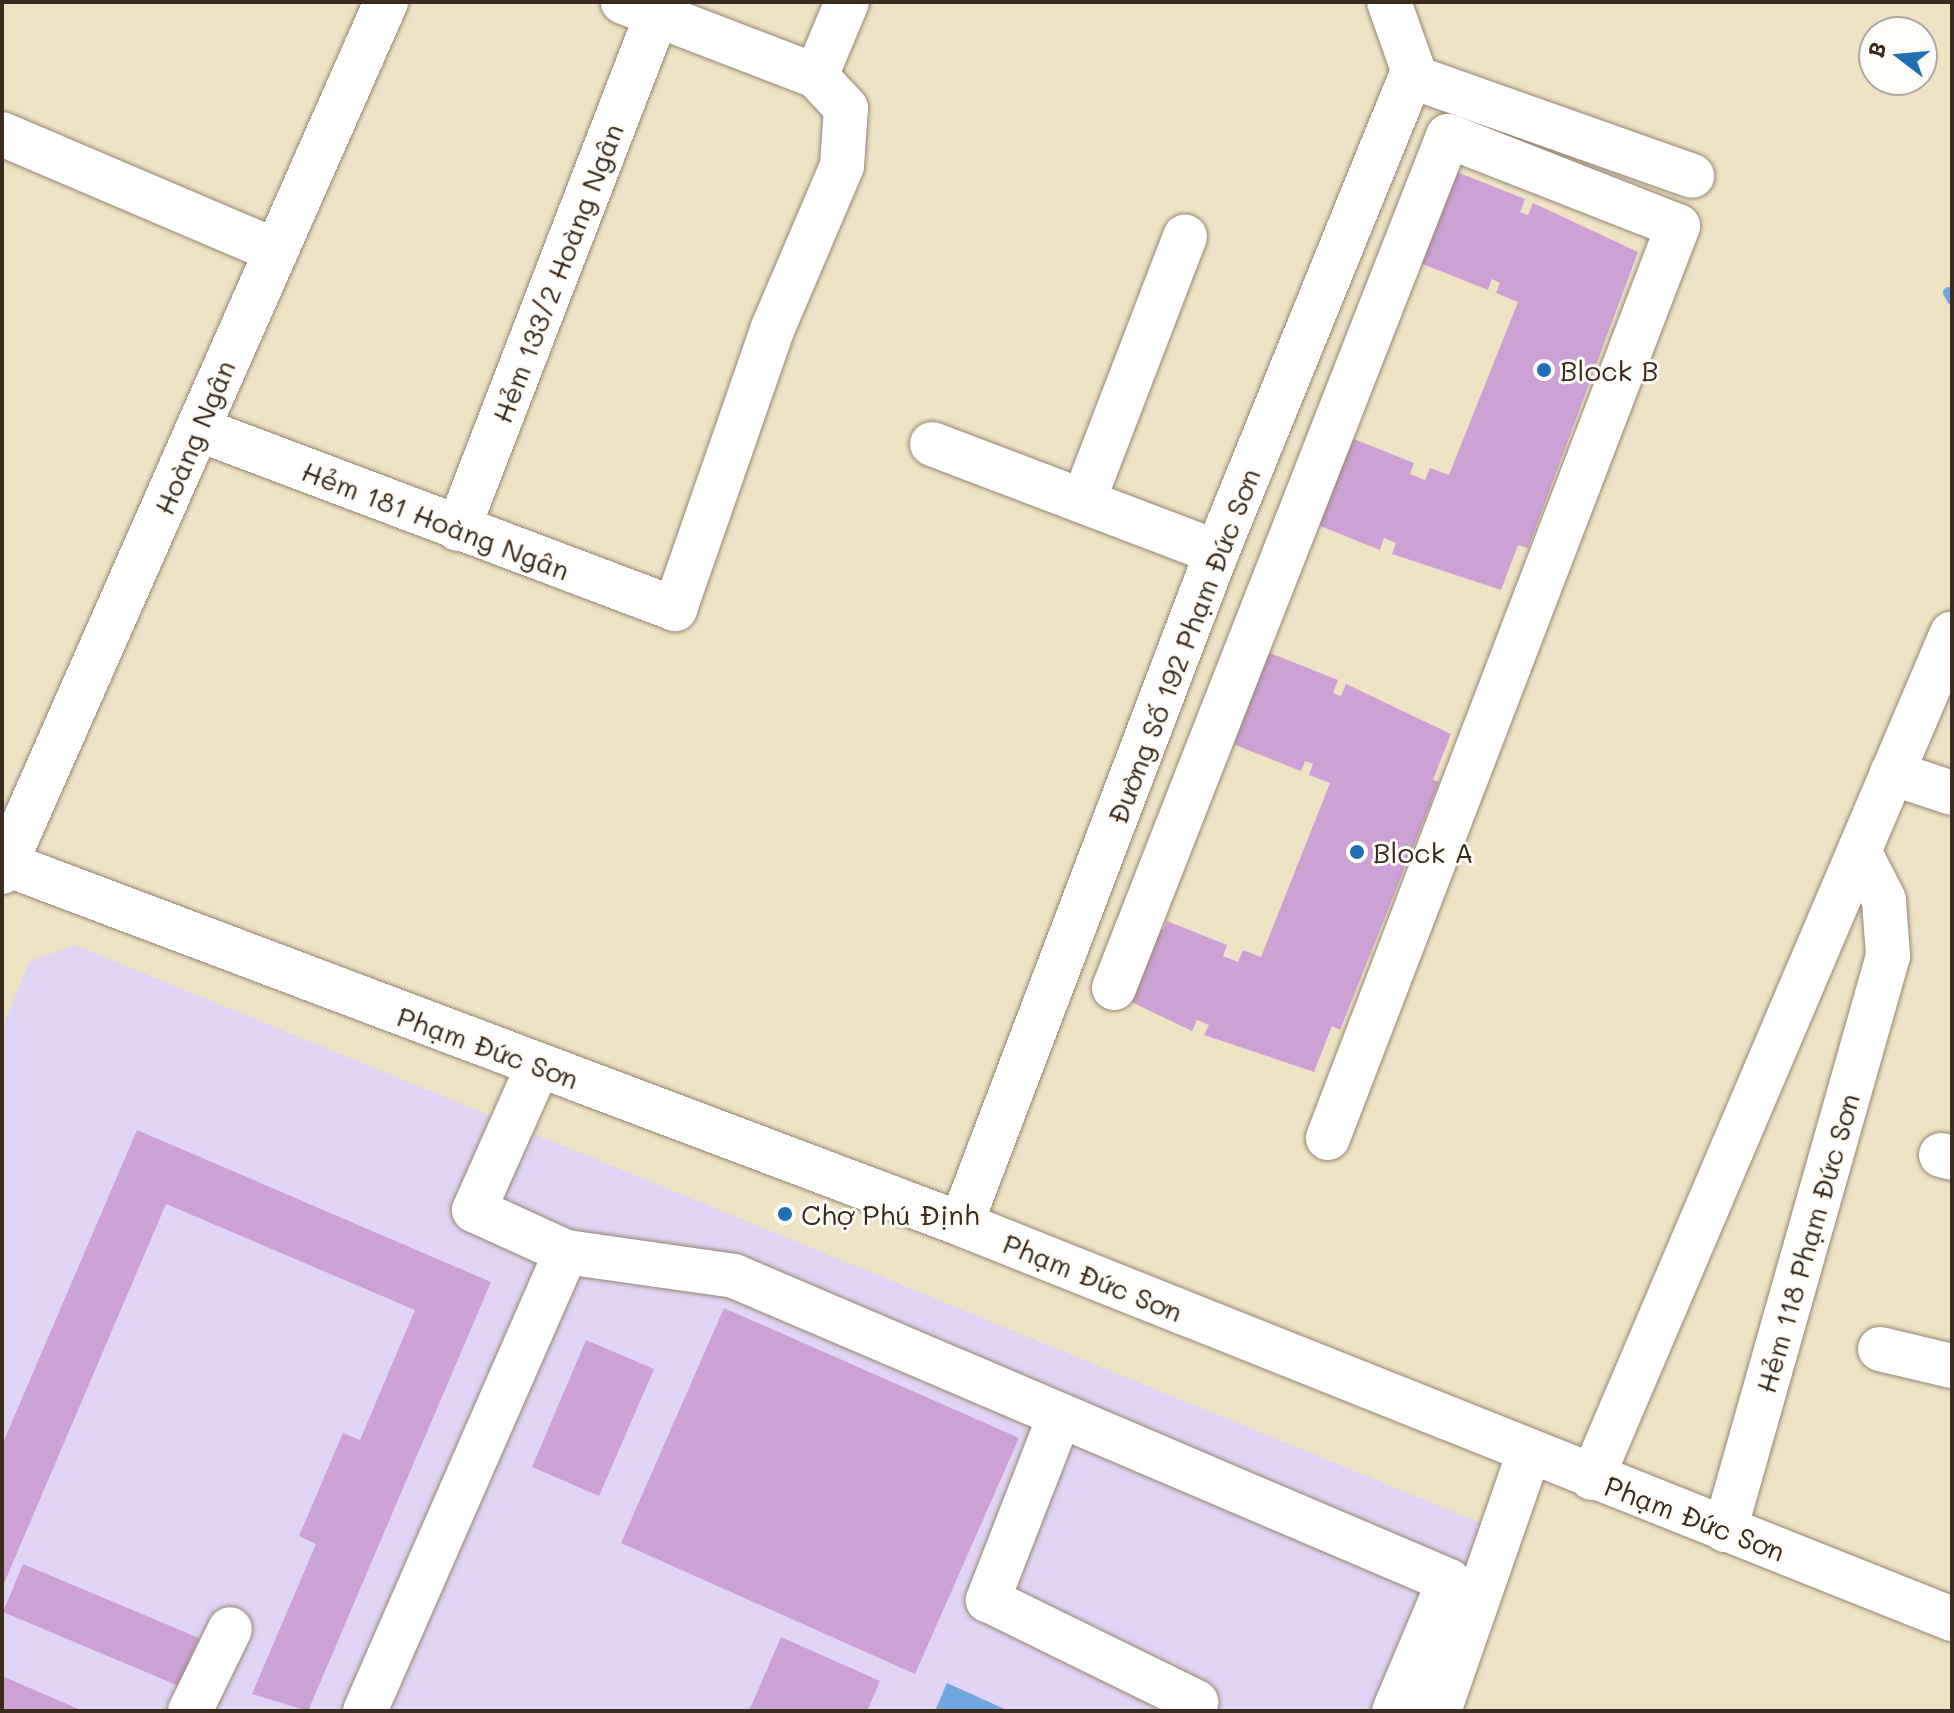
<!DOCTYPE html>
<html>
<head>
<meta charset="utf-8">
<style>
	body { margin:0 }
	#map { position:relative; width:1954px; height:1713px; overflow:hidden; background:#efe3c6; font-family:Mali,sans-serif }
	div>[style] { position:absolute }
	.built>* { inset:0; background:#e1d4f4 }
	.water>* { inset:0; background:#71a6de }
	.stream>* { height:11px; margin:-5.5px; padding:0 5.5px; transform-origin:5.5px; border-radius:5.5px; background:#71a6de }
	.building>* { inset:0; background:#cca1d4 }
	.roads { filter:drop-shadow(0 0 2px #958672) drop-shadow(0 0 2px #958672) }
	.minor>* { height:44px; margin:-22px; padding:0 22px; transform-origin:22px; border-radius:22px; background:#fff }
	.dots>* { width:22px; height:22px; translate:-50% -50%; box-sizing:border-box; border:4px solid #fdfcf7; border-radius:50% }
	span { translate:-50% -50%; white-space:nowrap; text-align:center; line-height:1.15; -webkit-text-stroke:6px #fdfcf7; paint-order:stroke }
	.street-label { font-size:28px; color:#3b2a1e }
	.poi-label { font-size:28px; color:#3b2a1e }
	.left { translate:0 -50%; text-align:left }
	.frame { position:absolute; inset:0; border:4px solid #3b2a1e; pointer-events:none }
	.north { position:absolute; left:1858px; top:16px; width:80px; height:80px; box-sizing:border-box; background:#fdfcf7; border:2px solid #afa8a0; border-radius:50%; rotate:286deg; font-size:22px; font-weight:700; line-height:32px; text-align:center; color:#3b2a1e }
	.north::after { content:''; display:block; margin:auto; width:28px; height:36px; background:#1f6fb2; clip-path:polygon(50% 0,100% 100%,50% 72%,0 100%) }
</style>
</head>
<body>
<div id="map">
	<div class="built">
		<div style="clip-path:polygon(75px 945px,1488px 1526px,1425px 1711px,2px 1711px,2px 1028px,30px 961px)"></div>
	</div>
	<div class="water">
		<div style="clip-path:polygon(947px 1683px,1009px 1711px,935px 1711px)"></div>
	</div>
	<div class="stream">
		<div style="left:1948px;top:292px;width:8px;rotate:60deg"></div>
	</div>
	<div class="building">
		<div style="clip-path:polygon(1457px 172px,1525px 199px,1520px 212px,1528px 215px,1533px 203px,1638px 252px,1528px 548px,1518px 545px,1501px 590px,1392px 554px,1396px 543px,1384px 538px,1380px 550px,1318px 525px,1343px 445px,1350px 448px,1354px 439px,1414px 463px,1410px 474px,1425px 480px,1430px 468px,1449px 475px,1518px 302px,1496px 293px,1500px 283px,1492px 279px,1488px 290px,1420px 263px)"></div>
		<div style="clip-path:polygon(1270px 653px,1338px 680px,1333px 693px,1341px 696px,1346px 684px,1451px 734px,1433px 780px,1439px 782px,1340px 1030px,1332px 1026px,1314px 1072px,1204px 1035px,1209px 1025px,1197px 1020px,1192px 1031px,1127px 1000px,1156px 927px,1163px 930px,1167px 921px,1227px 945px,1223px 956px,1238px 962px,1243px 950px,1261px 957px,1330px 783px,1309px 775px,1313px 764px,1305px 761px,1301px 771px,1233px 744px,1261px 657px)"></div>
		<div style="clip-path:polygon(137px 1130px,491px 1282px,308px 1711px,252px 1694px,316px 1544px,299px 1536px,343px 1433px,360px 1440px,415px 1310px,166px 1204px,2px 1588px,2px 1445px)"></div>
		<div style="clip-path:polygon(724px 1308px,1019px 1438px,915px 1674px,621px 1543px)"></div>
		<div style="clip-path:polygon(586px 1340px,654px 1369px,599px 1496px,532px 1467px)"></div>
		<div style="clip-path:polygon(23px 1564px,199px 1638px,179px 1686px,3px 1612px)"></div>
		<div style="clip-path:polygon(781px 1637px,880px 1681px,867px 1711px,749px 1711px)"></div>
		<div style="clip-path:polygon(2px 1676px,83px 1711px,2px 1711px)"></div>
	</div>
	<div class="roads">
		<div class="minor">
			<div style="left:1389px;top:2px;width:81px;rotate:70.4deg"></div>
			<div style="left:1416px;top:78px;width:293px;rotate:19.5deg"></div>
			<div style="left:816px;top:76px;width:80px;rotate:-67.3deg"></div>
			<div style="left:2px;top:134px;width:298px;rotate:23.1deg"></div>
			<div style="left:198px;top:429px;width:510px;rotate:20.67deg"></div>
			<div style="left:675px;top:609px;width:295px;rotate:-70.8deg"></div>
			<div style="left:772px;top:330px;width:178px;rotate:-66.9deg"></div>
			<div style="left:842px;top:166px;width:58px;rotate:-86.1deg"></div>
			<div style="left:846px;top:108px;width:44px;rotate:-133.2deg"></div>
			<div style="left:816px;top:76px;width:207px;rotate:-159deg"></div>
			<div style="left:932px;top:444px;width:305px;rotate:20.8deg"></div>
			<div style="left:1085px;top:497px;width:279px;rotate:-69deg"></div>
			<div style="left:458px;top:529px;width:549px;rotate:-68.86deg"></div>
			<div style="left:1892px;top:773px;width:63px;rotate:18.4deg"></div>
			<div style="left:6px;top:864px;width:1021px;rotate:20.65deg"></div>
			<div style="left:961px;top:1224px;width:1067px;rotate:21.73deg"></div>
			<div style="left:2px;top:872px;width:951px;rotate:-66.18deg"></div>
			<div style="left:1114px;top:988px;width:915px;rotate:-68.59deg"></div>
			<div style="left:1448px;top:136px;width:247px;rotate:21.4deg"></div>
			<div style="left:1678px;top:226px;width:977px;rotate:111deg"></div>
			<div style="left:1941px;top:1155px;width:11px;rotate:15deg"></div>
			<div style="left:961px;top:1224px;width:719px;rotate:-69.15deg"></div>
			<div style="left:1217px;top:552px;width:519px;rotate:-67.83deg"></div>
			<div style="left:566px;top:1252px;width:170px;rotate:8.1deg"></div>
			<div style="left:734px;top:1276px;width:777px;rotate:23.1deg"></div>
			<div style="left:1449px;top:1581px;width:141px;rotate:112.9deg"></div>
			<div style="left:1880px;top:1349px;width:74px;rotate:13.3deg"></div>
			<div style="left:1060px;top:1415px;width:199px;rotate:111.3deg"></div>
			<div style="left:988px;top:1600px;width:232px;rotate:26.1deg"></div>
			<div style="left:1592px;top:1478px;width:918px;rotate:-66.92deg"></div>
			<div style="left:1725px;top:1530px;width:597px;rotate:-74.15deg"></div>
			<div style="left:1888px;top:956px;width:56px;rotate:-94.1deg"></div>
			<div style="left:1884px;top:900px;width:55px;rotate:-117deg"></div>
			<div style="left:190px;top:1711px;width:91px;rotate:-64deg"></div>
			<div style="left:365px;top:1711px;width:501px;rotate:-66.35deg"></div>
			<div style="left:566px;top:1252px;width:101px;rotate:-155.5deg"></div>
			<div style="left:474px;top:1210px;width:158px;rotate:-66deg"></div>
			<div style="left:1439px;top:1711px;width:273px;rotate:-70.8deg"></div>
		</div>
	</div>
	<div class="dots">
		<div style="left:1544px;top:370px;background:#1f6fb2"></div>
		<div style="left:1357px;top:852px;background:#1f6fb2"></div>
		<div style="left:785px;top:1214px;background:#1f6fb2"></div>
	</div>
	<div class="street-label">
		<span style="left:557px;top:273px;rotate:-69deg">Hẻm 133/2 Hoàng Ngân</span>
		<span style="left:194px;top:437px;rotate:-67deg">Hoàng Ngân</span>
		<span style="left:436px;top:520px;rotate:21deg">Hẻm 181 Hoàng Ngân</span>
		<span style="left:1183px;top:646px;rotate:-69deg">Đường Số 192 Phạm Đức Sơn</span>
		<span style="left:488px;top:1047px;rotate:20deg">Phạm Đức Sơn</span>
		<span style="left:1807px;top:1243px;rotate:-74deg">Hẻm 118 Phạm Đức Sơn</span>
		<span style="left:1093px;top:1277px;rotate:22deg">Phạm Đức Sơn</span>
		<span style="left:1695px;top:1518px;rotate:21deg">Phạm Đức Sơn</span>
	</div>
	<div class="poi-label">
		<span class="left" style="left:1560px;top:370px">Block B</span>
		<span class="left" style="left:1373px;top:852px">Block A</span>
		<span class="left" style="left:801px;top:1214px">Chợ Phú Định</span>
	</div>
	<div class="frame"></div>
	<div class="north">B</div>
</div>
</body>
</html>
